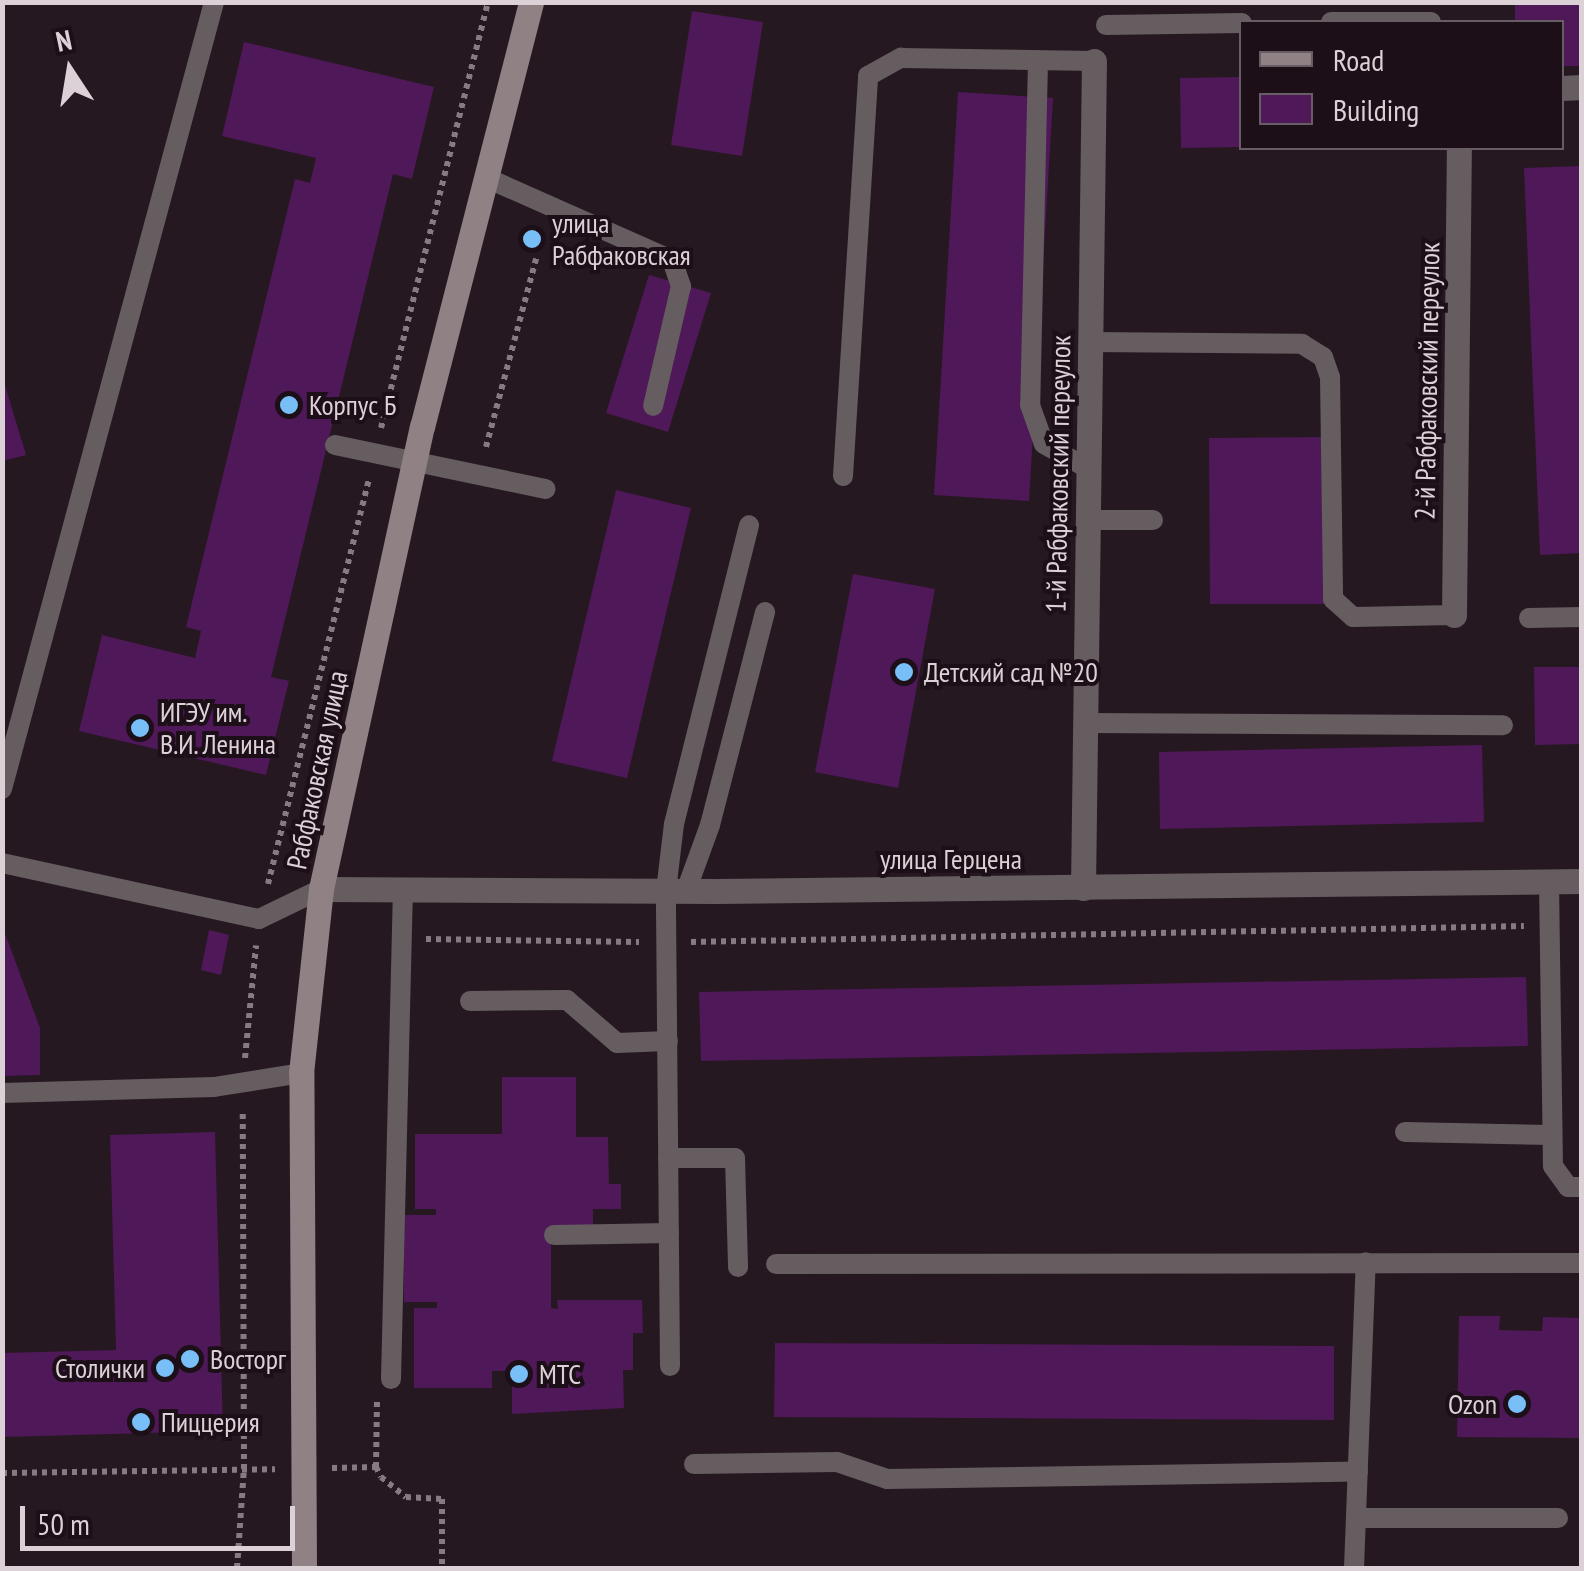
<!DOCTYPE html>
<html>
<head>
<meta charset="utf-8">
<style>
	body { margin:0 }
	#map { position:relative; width:1584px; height:1571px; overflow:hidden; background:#261821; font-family:"PT Sans Narrow",sans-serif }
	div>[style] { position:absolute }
	.building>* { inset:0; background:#4f1858 }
	.path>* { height:6px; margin-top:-3px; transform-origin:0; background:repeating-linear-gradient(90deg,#867b82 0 5px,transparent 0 10px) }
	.service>* { height:20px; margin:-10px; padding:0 10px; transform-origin:10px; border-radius:10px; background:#655d5f }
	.minor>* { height:25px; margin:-12.5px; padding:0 12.5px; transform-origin:12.5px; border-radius:12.5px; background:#655d5f }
	.secondary>* { height:25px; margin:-12.5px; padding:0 12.5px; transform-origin:12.5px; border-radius:12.5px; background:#8f8184 }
	.dots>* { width:28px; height:28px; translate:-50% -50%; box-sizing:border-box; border:5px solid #1c0f18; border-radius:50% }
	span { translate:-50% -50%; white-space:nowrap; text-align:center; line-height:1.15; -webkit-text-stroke:8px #1c0f18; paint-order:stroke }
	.poi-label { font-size:28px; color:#dbd1d7 }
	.left { translate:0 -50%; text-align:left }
	.right { translate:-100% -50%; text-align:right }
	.street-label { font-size:28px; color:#dbd1d7 }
	.frame { position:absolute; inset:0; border:5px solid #dbd1d7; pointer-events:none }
	.legend { position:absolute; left:1239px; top:20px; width:325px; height:130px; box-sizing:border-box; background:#1c0f18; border:2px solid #685d64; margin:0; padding:12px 18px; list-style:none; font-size:30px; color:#dbd1d7 }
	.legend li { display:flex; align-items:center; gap:20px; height:50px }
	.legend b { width:50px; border:2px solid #685d64 }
	.north { position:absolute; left:20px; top:20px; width:100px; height:100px; -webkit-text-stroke:8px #1c0f18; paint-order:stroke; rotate:348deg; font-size:28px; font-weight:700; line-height:40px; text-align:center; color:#dbd1d7 }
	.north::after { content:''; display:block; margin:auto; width:35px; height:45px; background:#dbd1d7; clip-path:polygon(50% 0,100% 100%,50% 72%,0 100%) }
	.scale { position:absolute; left:20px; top:1506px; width:275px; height:45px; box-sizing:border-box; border:5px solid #dbd1d7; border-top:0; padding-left:12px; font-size:30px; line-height:35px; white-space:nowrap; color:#dbd1d7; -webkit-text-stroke:8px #1c0f18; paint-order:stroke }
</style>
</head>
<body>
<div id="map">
	<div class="building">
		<div style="clip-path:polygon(1515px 2px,1582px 2px,1582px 66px,1562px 66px,1562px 22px,1515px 22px)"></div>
		<div style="clip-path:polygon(692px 11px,763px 22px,742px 156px,671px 145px)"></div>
		<div style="clip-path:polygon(244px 42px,434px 87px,412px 179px,393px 174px,271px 677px,289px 681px,266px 775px,79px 731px,102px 635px,195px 658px,201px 631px,186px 627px,295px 179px,310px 183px,316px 158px,222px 136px)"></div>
		<div style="clip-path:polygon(1242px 77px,1242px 147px,1181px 148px,1180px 78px)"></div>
		<div style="clip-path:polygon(958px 92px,1053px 98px,1029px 501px,934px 495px)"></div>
		<div style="clip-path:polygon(1582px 166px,1582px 553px,1540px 555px,1524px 168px)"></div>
		<div style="clip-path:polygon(649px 275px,711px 293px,668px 432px,606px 413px)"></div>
		<div style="clip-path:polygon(2px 375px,26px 455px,2px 461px)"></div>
		<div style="clip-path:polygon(1325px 437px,1326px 604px,1210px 604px,1209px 438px)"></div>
		<div style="clip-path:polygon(616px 490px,691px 508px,627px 778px,552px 761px)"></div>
		<div style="clip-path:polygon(853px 574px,935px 589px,898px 788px,815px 772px)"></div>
		<div style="clip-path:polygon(1534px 667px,1582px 667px,1582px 744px,1535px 745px)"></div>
		<div style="clip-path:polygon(1482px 745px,1484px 822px,1160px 829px,1159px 752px)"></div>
		<div style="clip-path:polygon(3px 928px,40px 1028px,40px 1075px,2px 1076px)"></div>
		<div style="clip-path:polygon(209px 930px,229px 935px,221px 975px,201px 970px)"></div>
		<div style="clip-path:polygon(1526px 977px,1528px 1046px,701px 1061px,699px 992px)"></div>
		<div style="clip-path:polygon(502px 1077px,576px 1077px,576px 1137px,608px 1137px,609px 1184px,621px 1184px,621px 1209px,593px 1209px,593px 1230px,551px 1231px,551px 1308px,558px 1309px,557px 1300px,642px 1300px,643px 1333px,633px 1333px,633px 1370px,623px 1370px,624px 1408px,512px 1414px,512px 1371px,492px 1371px,492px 1388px,414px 1388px,414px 1308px,437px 1308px,437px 1302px,404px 1302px,404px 1215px,436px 1215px,436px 1209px,415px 1209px,415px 1134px,502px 1134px)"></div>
		<div style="clip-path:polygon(215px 1132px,223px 1431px,2px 1437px,2px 1353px,116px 1350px,110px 1135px)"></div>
		<div style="clip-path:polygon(1459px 1316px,1500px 1316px,1499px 1330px,1542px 1331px,1543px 1317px,1582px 1318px,1582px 1438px,1457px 1437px)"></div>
		<div style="clip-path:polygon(775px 1343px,1334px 1346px,1334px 1420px,774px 1417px)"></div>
	</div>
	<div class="path">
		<div style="left:381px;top:428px;width:439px;rotate:-75.9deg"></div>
		<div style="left:486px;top:447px;width:195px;rotate:-75.1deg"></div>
		<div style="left:268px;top:884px;width:417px;rotate:-76deg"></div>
		<div style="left:426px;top:939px;width:213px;rotate:0.8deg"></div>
		<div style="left:691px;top:942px;width:833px;rotate:-1.1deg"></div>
		<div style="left:245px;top:1058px;width:113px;rotate:-84.4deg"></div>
		<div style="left:377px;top:1402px;width:65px;rotate:90.9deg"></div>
		<div style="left:376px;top:1467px;width:11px;rotate:63deg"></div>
		<div style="left:381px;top:1477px;width:32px;rotate:39deg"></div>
		<div style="left:406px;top:1497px;width:36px;rotate:3deg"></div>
		<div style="left:442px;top:1499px;width:69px;rotate:90deg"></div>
		<div style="left:332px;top:1468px;width:44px;rotate:-1.3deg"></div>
		<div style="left:2px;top:1473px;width:273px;rotate:-0.8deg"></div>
		<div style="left:237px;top:1568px;width:99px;rotate:-86deg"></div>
		<div style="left:244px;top:1469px;width:359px;rotate:-90.2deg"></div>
	</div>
	<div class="service">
		<div style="left:1331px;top:22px;width:100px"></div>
		<div style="left:1106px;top:25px;width:136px;rotate:-0.8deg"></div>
		<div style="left:1038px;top:61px;width:344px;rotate:91.3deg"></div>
		<div style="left:1030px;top:405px;width:41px;rotate:70.3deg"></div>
		<div style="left:1044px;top:444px;width:51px;rotate:29.1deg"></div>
		<div style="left:489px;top:179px;width:200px;rotate:23.9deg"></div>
		<div style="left:672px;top:260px;width:28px;rotate:71deg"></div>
		<div style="left:681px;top:286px;width:123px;rotate:103.1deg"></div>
		<div style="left:1090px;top:342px;width:212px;rotate:0.5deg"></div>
		<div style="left:1302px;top:344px;width:25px;rotate:32deg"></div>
		<div style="left:1323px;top:357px;width:21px;rotate:71deg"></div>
		<div style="left:1330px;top:377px;width:222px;rotate:89.2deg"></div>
		<div style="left:1333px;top:599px;width:27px;rotate:42deg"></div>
		<div style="left:1353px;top:617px;width:101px;rotate:-1.1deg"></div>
		<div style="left:335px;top:445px;width:215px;rotate:11.8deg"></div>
		<div style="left:843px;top:476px;width:401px;rotate:-86.4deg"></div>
		<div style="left:868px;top:76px;width:38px;rotate:-29deg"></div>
		<div style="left:901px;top:58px;width:193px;rotate:0.9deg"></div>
		<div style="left:1088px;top:520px;width:65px"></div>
		<div style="left:1529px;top:618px;width:53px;rotate:-1.1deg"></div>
		<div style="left:1085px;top:723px;width:418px;rotate:0.3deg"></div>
		<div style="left:2px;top:789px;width:815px;rotate:-74.92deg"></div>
		<div style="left:2px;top:863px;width:263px;rotate:12.3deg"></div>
		<div style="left:259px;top:919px;width:69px;rotate:-25.8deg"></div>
		<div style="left:1549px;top:882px;width:284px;rotate:89.2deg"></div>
		<div style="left:1553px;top:1166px;width:26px;rotate:54deg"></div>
		<div style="left:1568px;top:1187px;width:14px"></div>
		<div style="left:686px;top:891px;width:70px;rotate:-70deg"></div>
		<div style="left:710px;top:825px;width:220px;rotate:-75.5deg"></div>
		<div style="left:470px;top:1001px;width:97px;rotate:-0.6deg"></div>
		<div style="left:567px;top:1000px;width:66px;rotate:40.7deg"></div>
		<div style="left:617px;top:1043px;width:51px;rotate:-2.2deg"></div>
		<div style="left:2px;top:1093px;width:212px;rotate:-1.6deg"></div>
		<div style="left:214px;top:1087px;width:88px;rotate:-9.1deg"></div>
		<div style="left:1405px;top:1132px;width:147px;rotate:1.2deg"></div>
		<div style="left:668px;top:1158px;width:67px"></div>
		<div style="left:735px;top:1158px;width:109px;rotate:88.4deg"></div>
		<div style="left:554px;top:1235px;width:115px;rotate:-1deg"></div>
		<div style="left:776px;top:1264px;width:806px;rotate:-0.07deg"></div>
		<div style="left:670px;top:1366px;width:475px;rotate:-90.5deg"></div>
		<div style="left:666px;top:891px;width:67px;rotate:-83.2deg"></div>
		<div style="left:674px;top:824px;width:308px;rotate:-75.9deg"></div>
		<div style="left:391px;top:1379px;width:489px;rotate:-88.6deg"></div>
		<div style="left:694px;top:1464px;width:143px;rotate:-0.8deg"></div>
		<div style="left:837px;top:1462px;width:53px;rotate:18.8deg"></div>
		<div style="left:887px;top:1479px;width:471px;rotate:-0.9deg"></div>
		<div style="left:1356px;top:1518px;width:202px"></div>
		<div style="left:1354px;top:1568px;width:306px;rotate:-87.8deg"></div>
	</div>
	<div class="minor">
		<div style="left:1562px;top:88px;width:20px;rotate:-3deg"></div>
		<div style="left:1454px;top:615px;width:467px;rotate:-89.4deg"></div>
		<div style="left:1083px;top:888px;width:827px;rotate:-89.24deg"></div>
		<div style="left:321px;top:889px;width:395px;rotate:0.3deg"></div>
		<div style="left:716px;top:891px;width:866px;rotate:-0.66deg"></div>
	</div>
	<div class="secondary">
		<div style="left:304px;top:1568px;width:495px;rotate:-90.3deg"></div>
		<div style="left:301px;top:1073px;width:185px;rotate:-83.8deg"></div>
		<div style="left:321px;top:889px;width:473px;rotate:-77.7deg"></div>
		<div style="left:422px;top:427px;width:439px;rotate:-75.6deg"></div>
	</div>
	<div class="dots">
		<div style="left:532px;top:239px;background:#78bff7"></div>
		<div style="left:289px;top:405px;background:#78bff7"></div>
		<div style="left:904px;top:672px;background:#78bff7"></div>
		<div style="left:140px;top:728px;background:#78bff7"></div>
		<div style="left:190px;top:1359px;background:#78bff7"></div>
		<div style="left:165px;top:1368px;background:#78bff7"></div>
		<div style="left:519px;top:1374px;background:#78bff7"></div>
		<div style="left:1517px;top:1404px;background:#78bff7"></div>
		<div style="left:141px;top:1422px;background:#78bff7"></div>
	</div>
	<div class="poi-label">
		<span class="left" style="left:552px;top:239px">улица<br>Рабфаковская</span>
		<span class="left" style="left:309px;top:405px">Корпус Б</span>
		<span class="left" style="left:924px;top:672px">Детский сад №20</span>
		<span class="left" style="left:160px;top:728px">ИГЭУ им.<br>В.И. Ленина</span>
		<span class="left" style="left:210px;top:1359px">Восторг</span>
		<span class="right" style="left:145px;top:1368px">Столички</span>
		<span class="left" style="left:539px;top:1374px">МТС</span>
		<span class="right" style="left:1497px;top:1404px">Ozon</span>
		<span class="left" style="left:161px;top:1422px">Пиццерия</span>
	</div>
	<div class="street-label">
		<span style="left:1427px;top:381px;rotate:-89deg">2-й Рабфаковский переулок</span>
		<span style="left:1058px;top:474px;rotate:-89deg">1-й Рабфаковский переулок</span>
		<span style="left:317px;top:770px;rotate:-78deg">Рабфаковская улица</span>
		<span style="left:951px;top:859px">улица Герцена</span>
	</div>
	<div class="frame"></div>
	<ul class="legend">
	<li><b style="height:12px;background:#8f8184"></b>Road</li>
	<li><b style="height:28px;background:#4f1858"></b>Building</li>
	</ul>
	<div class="north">N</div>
	<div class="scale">50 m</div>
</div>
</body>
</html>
